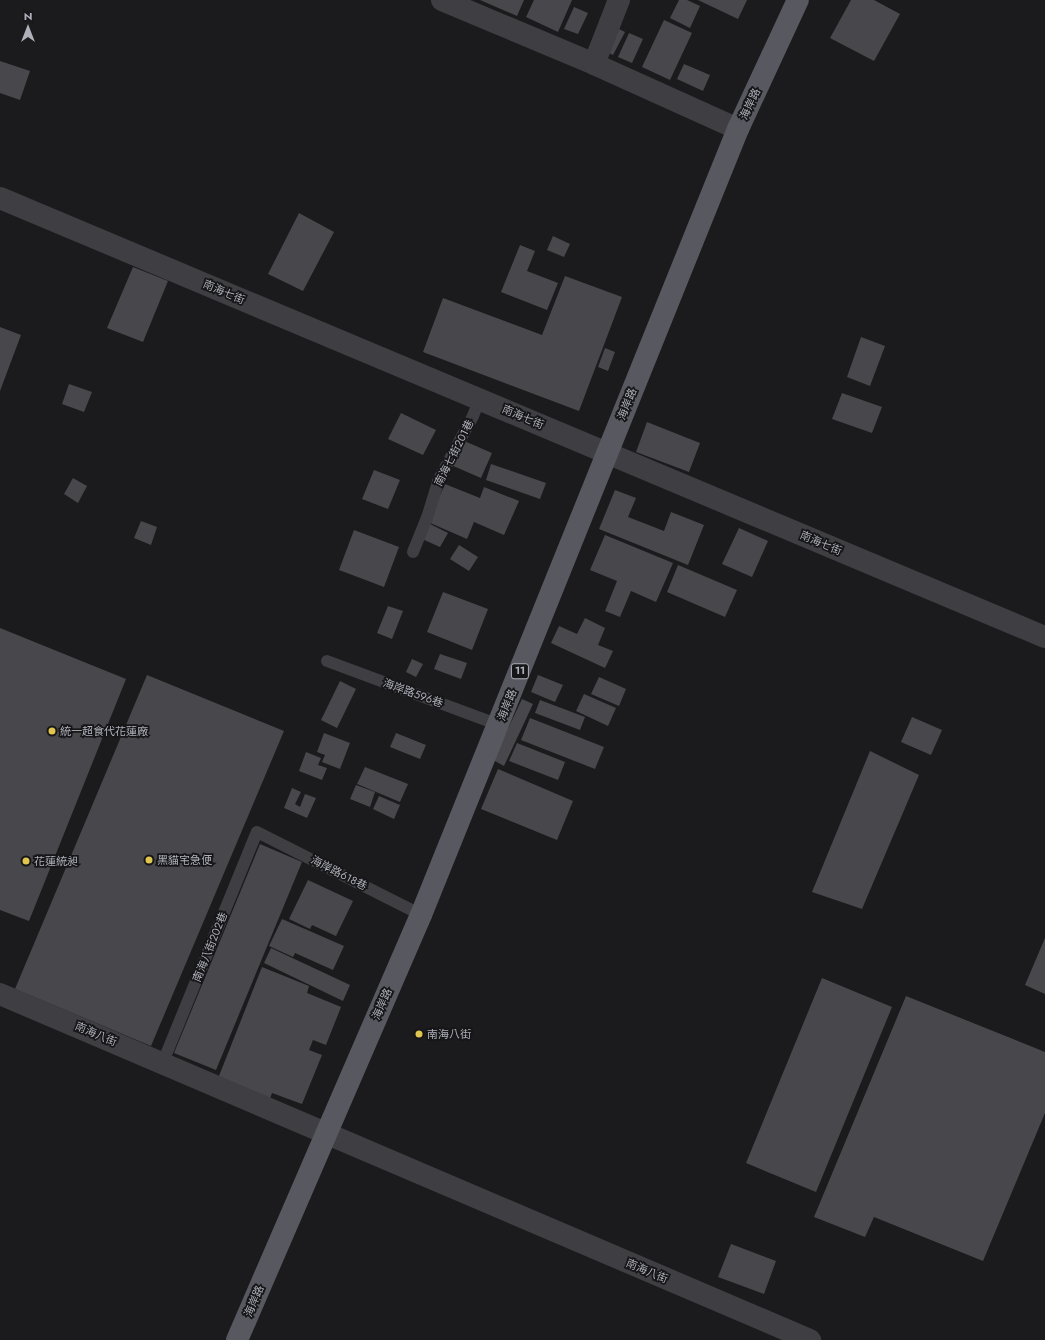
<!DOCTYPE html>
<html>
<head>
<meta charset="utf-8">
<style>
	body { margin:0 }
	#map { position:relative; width:1045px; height:1340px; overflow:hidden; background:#1b1a1c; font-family:Jost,"Noto Sans TC",sans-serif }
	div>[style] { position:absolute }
	.building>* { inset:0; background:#48484c }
	.service>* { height:12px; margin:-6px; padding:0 6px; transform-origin:6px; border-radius:6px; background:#3e3e43 }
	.minor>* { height:22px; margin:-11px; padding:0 11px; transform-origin:11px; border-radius:11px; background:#3e3e43 }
	.primary>* { height:22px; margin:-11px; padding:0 11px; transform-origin:11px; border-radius:11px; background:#585960 }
	.dots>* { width:11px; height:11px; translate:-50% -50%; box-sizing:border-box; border:2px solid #161517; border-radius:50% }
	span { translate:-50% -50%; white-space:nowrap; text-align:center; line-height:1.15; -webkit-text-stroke:3.5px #161517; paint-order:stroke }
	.shield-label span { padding:1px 3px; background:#161517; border:1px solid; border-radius:3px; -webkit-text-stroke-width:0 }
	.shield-label { font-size:10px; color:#aeb0ba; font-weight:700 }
	.street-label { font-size:11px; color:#aeb0ba }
	.poi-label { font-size:11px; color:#aeb0ba }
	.left { translate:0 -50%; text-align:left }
	.north { position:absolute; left:8px; top:8px; width:40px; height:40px; -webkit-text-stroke:3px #161517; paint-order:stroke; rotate:0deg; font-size:11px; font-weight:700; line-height:16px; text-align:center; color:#aeb0ba }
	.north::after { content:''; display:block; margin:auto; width:14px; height:18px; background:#aeb0ba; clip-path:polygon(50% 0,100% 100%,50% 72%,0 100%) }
</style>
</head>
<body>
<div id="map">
	<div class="building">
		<div style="clip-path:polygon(480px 0,524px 0,517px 16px)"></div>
		<div style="clip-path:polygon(534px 0,572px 0,558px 32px,526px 17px)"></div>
		<div style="clip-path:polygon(679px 0,687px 0,700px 6px,690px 28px,670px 18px)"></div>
		<div style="clip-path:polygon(698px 0,747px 0,738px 19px)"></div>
		<div style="clip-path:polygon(851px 0,874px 0,900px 14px,874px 61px,830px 38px)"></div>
		<div style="clip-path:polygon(574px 7px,588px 13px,578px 34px,564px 29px)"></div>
		<div style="clip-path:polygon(664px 20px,692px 33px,670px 80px,642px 67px)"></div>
		<div style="clip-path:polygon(613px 26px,625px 32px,613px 55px,601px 49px)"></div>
		<div style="clip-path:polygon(629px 33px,643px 39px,632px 63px,618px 57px)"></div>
		<div style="clip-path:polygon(0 61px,30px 71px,20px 100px,0 93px)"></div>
		<div style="clip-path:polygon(684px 64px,710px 75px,703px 91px,677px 79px)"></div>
		<div style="clip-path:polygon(299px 213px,334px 232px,303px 291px,268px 274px)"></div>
		<div style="clip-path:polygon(553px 236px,570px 244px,564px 257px,547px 250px)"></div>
		<div style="clip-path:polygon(520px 245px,535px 251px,527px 271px,558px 283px,547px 310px,501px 292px)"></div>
		<div style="clip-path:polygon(133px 267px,168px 281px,143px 342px,107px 328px)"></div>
		<div style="clip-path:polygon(565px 276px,622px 297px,579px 411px,423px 352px,443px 298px,542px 335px)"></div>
		<div style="clip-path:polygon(0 327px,21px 335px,0 391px)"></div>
		<div style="clip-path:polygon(861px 337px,885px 346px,870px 386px,847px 377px)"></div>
		<div style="clip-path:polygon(605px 348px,615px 352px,608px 371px,598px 367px)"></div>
		<div style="clip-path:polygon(69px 384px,92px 392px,84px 412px,62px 404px)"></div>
		<div style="clip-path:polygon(842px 393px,882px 407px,872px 433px,832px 419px)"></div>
		<div style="clip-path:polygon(401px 413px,436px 430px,423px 455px,388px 439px)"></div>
		<div style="clip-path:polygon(647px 422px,700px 443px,689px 472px,636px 452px)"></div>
		<div style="clip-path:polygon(462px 440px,492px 453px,481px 478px,451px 465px)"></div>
		<div style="clip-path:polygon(491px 464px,546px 483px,540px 499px,486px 480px)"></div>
		<div style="clip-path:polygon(374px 470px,400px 480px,388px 509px,362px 499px)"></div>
		<div style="clip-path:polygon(73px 478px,87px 486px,78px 503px,64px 494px)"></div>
		<div style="clip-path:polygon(445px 484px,480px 498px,484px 487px,519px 501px,504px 535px,474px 522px,467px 539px,428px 522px)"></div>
		<div style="clip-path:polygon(615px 490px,636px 498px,628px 517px,664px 531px,671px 512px,704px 525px,688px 565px,599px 529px)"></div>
		<div style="clip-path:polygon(141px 521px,157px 527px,151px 545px,134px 538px)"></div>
		<div style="clip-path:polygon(430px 524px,448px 533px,440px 547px,422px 539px)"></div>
		<div style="clip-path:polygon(739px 528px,768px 541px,752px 577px,722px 564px)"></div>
		<div style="clip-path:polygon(354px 530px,399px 547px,384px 587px,339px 570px)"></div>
		<div style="clip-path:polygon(605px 535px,673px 563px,656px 602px,631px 591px,620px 617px,605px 611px,617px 581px,590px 570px)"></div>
		<div style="clip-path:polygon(459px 545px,478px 557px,469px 571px,450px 559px)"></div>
		<div style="clip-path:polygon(678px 565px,737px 590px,725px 617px,667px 592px)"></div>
		<div style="clip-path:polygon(443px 592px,488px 609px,472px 650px,427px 632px)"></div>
		<div style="clip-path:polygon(388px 606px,403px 611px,392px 639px,377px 633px)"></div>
		<div style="clip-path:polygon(585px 618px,605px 628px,598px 645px,613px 651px,605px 668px,551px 643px,559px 626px,577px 634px)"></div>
		<div style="clip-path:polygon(0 628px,126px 679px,29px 921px,0 910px)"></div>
		<div style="clip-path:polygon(440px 654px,467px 663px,461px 679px,434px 669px)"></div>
		<div style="clip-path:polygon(412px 659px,423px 664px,416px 677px,406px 672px)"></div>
		<div style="clip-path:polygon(147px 675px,284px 731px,151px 1046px,15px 989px)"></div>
		<div style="clip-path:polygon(538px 675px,563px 685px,555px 702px,531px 692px)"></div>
		<div style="clip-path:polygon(599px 677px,626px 689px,619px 706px,591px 694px)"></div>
		<div style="clip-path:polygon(340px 681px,356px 689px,337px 728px,321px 720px)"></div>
		<div style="clip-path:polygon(584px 694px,616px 708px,608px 726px,576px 711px)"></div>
		<div style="clip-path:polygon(522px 699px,533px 704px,504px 766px,493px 760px)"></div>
		<div style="clip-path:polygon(540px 700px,585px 717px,580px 730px,535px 713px)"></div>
		<div style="clip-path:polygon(912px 717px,942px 730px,931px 755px,901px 742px)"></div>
		<div style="clip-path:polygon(530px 718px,604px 747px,595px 769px,521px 740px)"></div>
		<div style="clip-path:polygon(324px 733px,350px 743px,340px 769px,322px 762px,325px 755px,317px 752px)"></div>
		<div style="clip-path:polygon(396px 733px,426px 745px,420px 759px,390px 747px)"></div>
		<div style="clip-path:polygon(517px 743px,565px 762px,558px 780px,509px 761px)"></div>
		<div style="clip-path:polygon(870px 751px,919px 775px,862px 909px,812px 892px)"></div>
		<div style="clip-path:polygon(306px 752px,321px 758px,318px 765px,327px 768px,322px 780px,299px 771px)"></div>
		<div style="clip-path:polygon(365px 767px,408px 784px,400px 802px,357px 784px)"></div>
		<div style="clip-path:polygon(498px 769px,573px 801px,557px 840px,481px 809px)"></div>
		<div style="clip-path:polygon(356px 785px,375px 792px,370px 807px,350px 799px)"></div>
		<div style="clip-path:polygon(292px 788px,301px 792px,295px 804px,300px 807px,305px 794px,316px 798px,307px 818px,284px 808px)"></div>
		<div style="clip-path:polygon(379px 796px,400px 805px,394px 819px,373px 809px)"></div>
		<div style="clip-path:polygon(260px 844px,302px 862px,216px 1070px,174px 1053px)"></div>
		<div style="clip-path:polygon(308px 880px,353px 901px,336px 936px,312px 925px,310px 929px,289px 919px)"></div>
		<div style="clip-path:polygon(282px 919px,344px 946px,333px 970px,295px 953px,293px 957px,269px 946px)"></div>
		<div style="clip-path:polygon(1045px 938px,1045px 994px,1025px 985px)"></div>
		<div style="clip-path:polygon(271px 948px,350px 985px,343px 1001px,264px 963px)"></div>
		<div style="clip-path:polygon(262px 967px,309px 986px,307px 993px,341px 1007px,326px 1045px,313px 1040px,309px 1050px,322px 1055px,302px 1104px,272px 1093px,269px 1102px,217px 1081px)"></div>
		<div style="clip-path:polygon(822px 978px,892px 1007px,816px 1192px,746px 1163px)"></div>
		<div style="clip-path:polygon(906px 996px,1045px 1052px,1045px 1113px,983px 1261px,874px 1217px,865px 1237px,814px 1217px)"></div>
		<div style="clip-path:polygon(731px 1244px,776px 1261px,764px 1294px,718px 1277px)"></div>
	</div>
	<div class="service">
		<div style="left:413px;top:552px;width:37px;rotate:-68deg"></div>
		<div style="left:427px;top:518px;width:39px;rotate:-73deg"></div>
		<div style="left:438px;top:481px;width:74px;rotate:-61.7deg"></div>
		<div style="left:473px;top:416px;width:18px;rotate:-68deg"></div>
		<div style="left:327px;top:661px;width:184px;rotate:20.4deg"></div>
		<div style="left:163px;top:1062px;width:248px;rotate:-67.8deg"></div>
		<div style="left:257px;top:832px;width:184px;rotate:26.8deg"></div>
	</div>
	<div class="minor">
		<div style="left:442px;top:0;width:165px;rotate:22.8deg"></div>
		<div style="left:594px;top:64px;width:158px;rotate:24.3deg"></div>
		<div style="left:594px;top:64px;width:69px;rotate:-68.7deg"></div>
		<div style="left:0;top:198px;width:1133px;rotate:22.79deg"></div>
		<div style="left:0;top:994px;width:881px;rotate:23.13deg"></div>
	</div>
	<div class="primary">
		<div style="left:237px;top:1340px;width:463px;rotate:-66.6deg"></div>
		<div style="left:421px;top:915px;width:848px;rotate:-68.04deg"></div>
		<div style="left:738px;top:129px;width:142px;rotate:-65.1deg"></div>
	</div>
	<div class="dots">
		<div style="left:52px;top:731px;background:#e0c64f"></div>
		<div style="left:149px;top:860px;background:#e0c64f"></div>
		<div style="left:26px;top:861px;background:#e0c64f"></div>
		<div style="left:419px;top:1034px;background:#e0c64f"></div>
	</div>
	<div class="shield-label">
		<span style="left:520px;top:671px">11</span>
	</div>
	<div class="street-label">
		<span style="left:750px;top:104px;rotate:-65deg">海岸路</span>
		<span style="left:224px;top:292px;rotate:23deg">南海七街</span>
		<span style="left:627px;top:404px;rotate:-68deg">海岸路</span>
		<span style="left:523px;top:417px;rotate:23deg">南海七街</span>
		<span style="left:454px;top:453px;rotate:-63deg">南海七街201巷</span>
		<span style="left:821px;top:543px;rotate:23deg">南海七街</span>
		<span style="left:413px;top:693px;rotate:20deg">海岸路596巷</span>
		<span style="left:507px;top:705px;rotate:-68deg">海岸路</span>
		<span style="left:339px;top:873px;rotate:27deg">海岸路618巷</span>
		<span style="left:210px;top:947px;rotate:-68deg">南海八街202巷</span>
		<span style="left:382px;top:1004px;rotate:-66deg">海岸路</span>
		<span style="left:96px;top:1034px;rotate:23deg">南海八街</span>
		<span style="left:647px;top:1271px;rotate:23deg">南海八街</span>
		<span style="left:254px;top:1301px;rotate:-67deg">海岸路</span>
	</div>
	<div class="poi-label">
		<span class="left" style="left:60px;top:731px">統一超食代花蓮廠</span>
		<span class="left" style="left:157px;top:860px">黑貓宅急便</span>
		<span class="left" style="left:34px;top:861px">花蓮統昶</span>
		<span class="left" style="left:427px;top:1034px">南海八街</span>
	</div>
	<div class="north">N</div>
</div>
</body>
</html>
